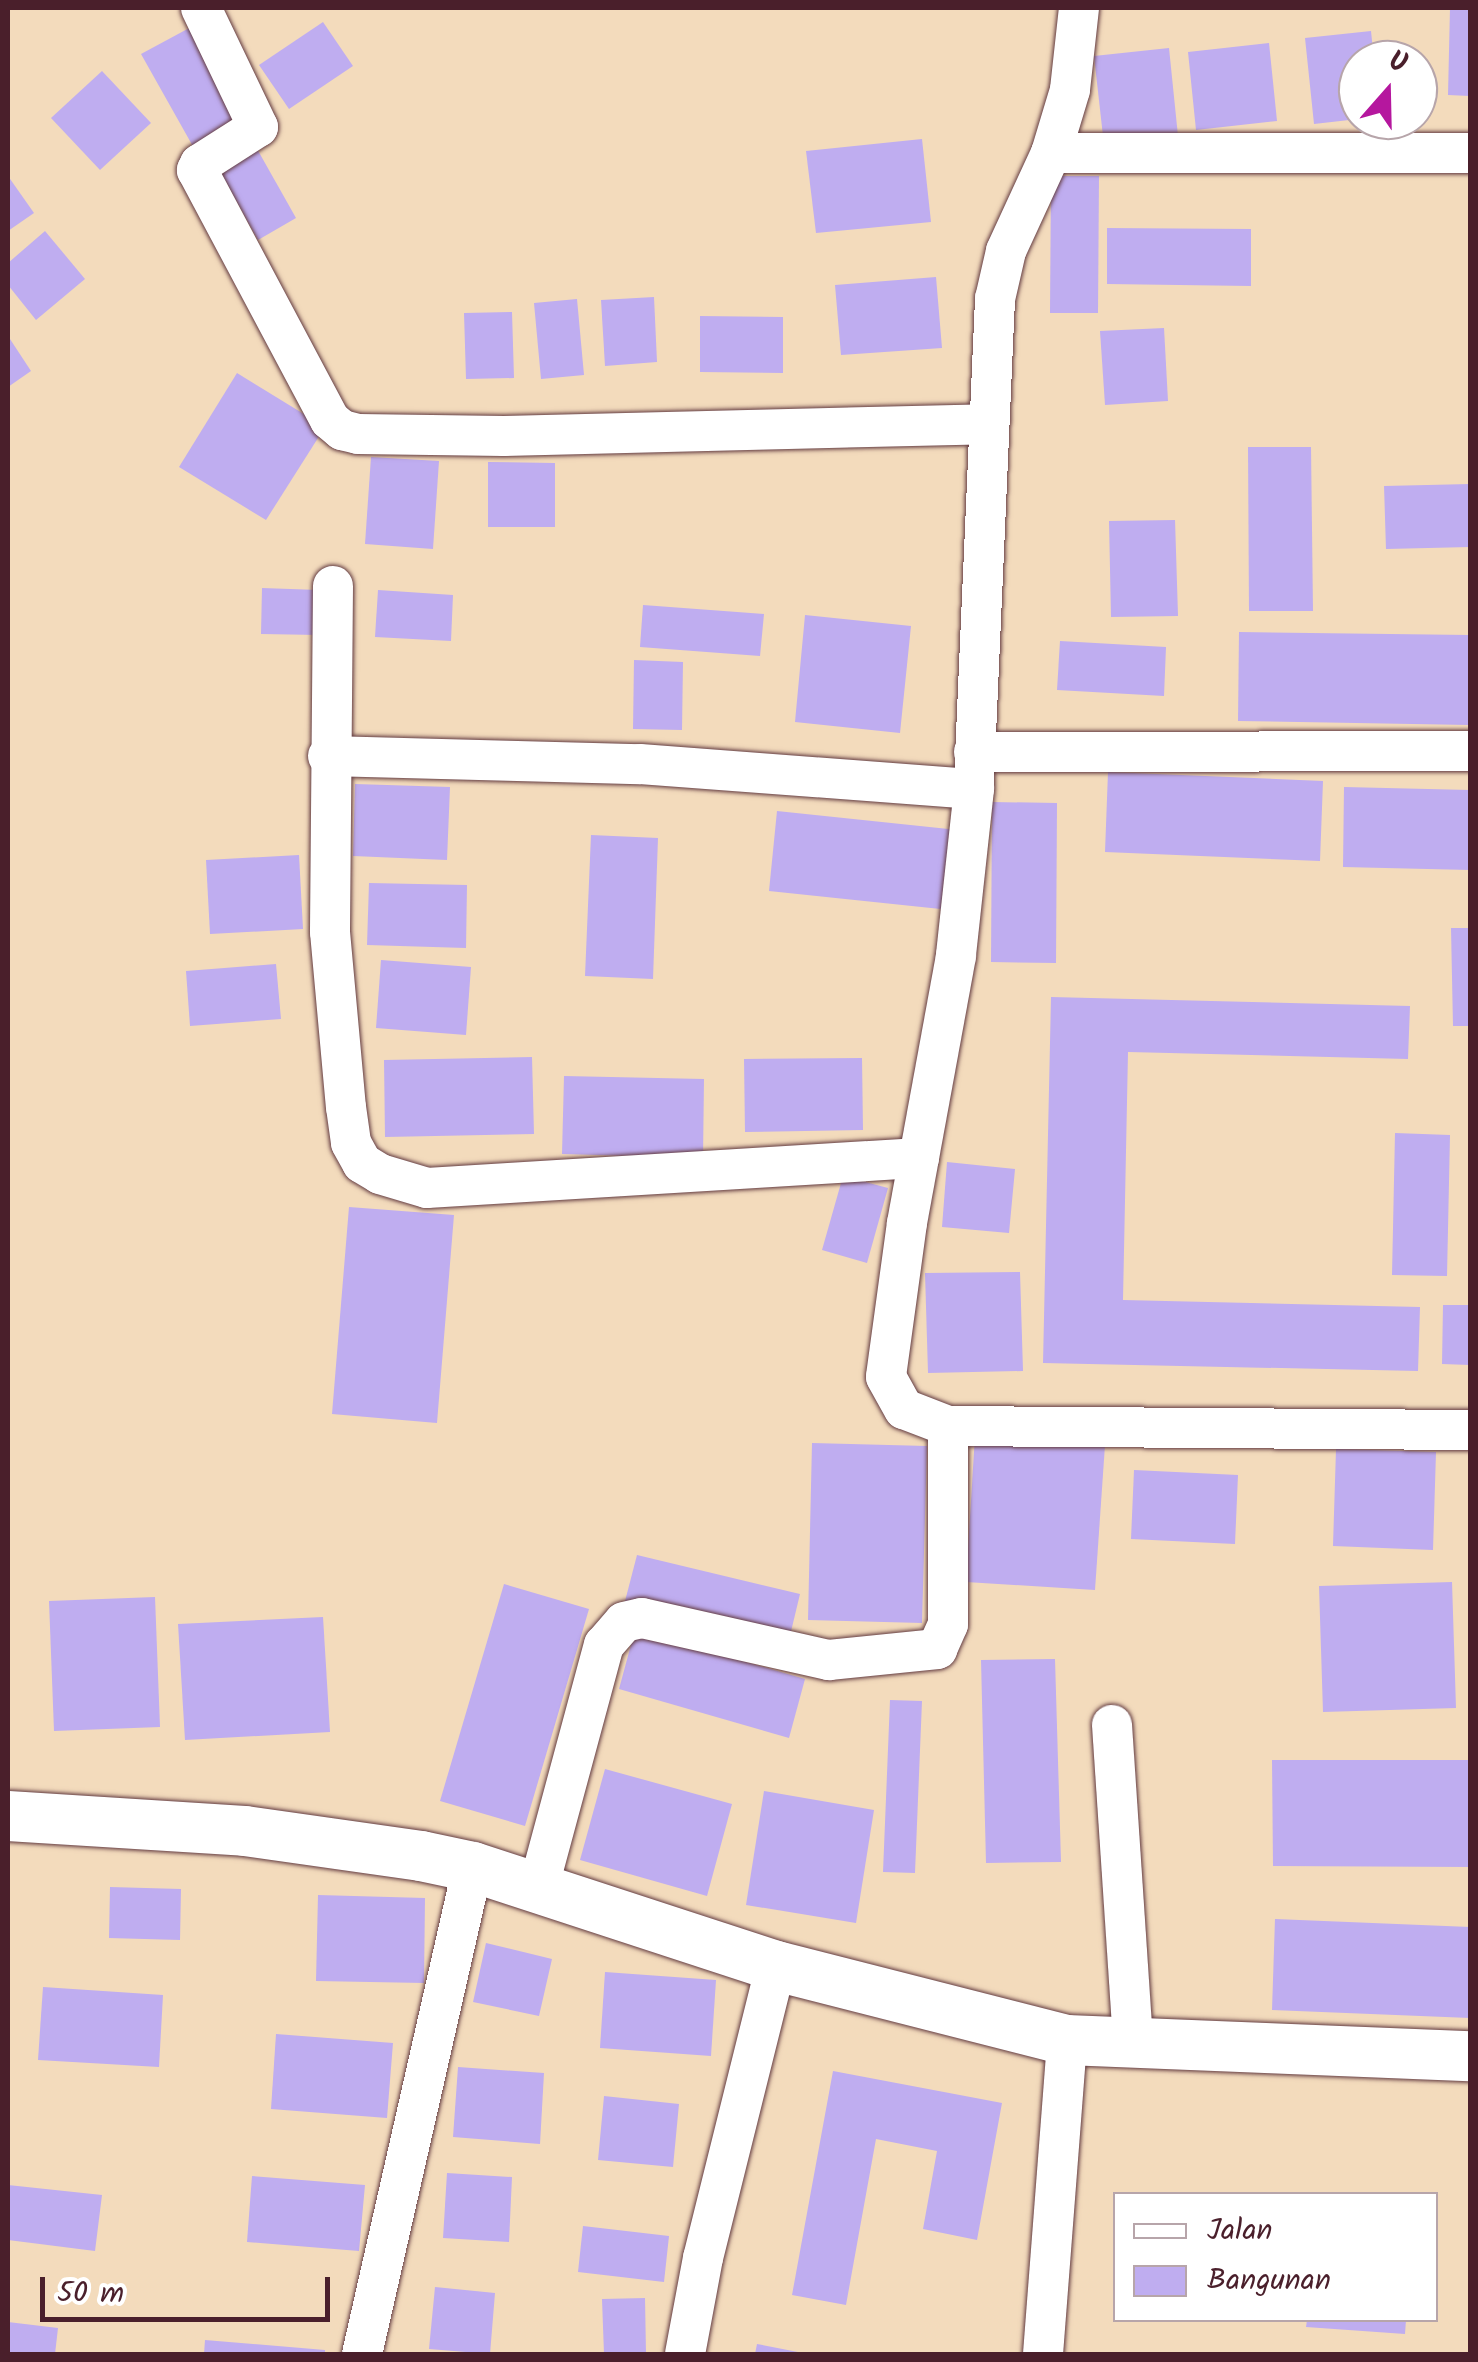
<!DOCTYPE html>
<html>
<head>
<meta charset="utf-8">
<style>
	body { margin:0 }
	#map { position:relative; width:1478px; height:2362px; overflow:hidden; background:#f3dbbc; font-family:Kalam,sans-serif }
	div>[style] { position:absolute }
	.building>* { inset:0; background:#bfadf0 }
	.roads { filter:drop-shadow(0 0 2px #633b41) drop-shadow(0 0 2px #633b41) }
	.minor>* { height:40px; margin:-20px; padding:0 20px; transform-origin:20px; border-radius:20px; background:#fff }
	.tertiary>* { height:50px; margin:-25px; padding:0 25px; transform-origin:25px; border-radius:25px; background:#fff }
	span { translate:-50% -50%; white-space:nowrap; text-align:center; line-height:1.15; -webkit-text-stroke:9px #fff; paint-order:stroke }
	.frame { position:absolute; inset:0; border:10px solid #4a1f2b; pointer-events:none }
	.legend { position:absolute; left:1113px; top:2192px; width:325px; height:130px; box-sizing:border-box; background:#fff; border:2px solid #b7a5aa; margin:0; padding:12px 18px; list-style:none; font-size:30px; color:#4a1f2b }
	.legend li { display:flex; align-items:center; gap:20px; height:50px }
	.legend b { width:50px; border:2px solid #b7a5aa }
	.north { position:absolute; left:1338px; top:40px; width:100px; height:100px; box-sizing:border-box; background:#fff; border:2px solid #b7a5aa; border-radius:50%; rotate:20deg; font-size:28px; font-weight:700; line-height:40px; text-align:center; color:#4a1f2b }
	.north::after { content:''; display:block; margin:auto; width:35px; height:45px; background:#b5179e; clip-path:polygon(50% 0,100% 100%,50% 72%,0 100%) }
	.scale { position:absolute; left:40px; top:2277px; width:290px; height:45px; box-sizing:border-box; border:5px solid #4a1f2b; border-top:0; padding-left:12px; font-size:30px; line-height:35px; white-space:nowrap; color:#4a1f2b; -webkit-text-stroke:8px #fff; paint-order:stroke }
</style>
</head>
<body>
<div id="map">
	<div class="building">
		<div style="clip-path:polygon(1450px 8px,1470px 8px,1470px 96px,1448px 95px)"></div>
		<div style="clip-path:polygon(323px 22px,353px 66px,289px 109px,259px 65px)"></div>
		<div style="clip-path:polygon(193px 26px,246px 122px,195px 150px,141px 54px)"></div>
		<div style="clip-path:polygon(1371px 31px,1374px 60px,1358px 60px,1358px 119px,1314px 124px,1305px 38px)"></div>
		<div style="clip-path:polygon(1269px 43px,1277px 121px,1196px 130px,1188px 52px)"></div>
		<div style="clip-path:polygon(1169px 48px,1178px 136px,1104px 145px,1094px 56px)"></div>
		<div style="clip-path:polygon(102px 71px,151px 123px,100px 170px,51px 118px)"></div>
		<div style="clip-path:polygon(922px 139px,931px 222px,816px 233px,806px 151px)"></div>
		<div style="clip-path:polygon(256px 147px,296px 218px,258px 240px,218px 168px)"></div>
		<div style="clip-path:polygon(8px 176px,34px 213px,8px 231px)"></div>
		<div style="clip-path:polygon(1051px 176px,1099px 176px,1098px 313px,1050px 313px)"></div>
		<div style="clip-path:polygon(1107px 228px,1251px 229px,1251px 286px,1107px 284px)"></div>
		<div style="clip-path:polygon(45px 231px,85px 279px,36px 320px,8px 285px,8px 263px)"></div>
		<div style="clip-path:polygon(936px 277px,942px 348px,841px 355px,835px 285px)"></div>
		<div style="clip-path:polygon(654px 297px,657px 362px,605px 366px,601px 300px)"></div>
		<div style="clip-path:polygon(577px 299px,584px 375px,541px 379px,534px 303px)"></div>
		<div style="clip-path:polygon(512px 312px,514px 378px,466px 379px,464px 313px)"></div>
		<div style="clip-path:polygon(700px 316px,783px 317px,783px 373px,700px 372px)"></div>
		<div style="clip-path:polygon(1164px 328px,1168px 401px,1105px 405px,1100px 331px)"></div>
		<div style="clip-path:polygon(8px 336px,31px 371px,8px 387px)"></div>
		<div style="clip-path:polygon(237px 373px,325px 427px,266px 520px,179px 467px)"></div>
		<div style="clip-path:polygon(1248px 447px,1311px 447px,1313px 611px,1249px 611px)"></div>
		<div style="clip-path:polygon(371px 457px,439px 461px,433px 549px,365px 544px)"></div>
		<div style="clip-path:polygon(488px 462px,555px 463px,555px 527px,488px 527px)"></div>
		<div style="clip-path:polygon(1470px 484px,1470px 547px,1386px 549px,1384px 486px)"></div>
		<div style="clip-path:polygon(1175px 520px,1178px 616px,1111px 617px,1109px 521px)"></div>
		<div style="clip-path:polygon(262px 588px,319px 590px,319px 635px,261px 634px)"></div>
		<div style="clip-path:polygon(378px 590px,453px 595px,451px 641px,375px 637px)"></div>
		<div style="clip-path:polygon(643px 605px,764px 614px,760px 656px,640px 647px)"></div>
		<div style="clip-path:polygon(805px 615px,911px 626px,900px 733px,795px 722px)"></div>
		<div style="clip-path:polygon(1239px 632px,1470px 635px,1470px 725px,1238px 721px)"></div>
		<div style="clip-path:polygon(1060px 641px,1166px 647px,1164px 696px,1057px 690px)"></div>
		<div style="clip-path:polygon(634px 660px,683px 662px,682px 730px,633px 729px)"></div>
		<div style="clip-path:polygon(1108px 772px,1323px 781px,1320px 861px,1105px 852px)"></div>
		<div style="clip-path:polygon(355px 784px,450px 787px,447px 860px,353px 856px)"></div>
		<div style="clip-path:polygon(1344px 787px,1470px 790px,1470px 870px,1343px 867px)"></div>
		<div style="clip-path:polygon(992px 802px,1057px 803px,1056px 963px,991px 962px)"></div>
		<div style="clip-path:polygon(777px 811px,958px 830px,950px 910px,769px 891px)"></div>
		<div style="clip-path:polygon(591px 835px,658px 838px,653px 979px,585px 976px)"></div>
		<div style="clip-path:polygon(299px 855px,303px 929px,210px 934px,206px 860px)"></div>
		<div style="clip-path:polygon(369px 883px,467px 885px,466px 948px,367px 945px)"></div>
		<div style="clip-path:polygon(1451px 928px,1470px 928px,1470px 1026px,1453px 1026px)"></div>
		<div style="clip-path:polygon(381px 960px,471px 967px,466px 1035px,376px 1028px)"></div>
		<div style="clip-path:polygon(276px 964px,281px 1019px,190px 1026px,186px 971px)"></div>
		<div style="clip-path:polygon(1051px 997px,1410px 1006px,1408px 1059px,1128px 1052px,1123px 1300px,1420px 1307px,1418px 1371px,1043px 1363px)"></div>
		<div style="clip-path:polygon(532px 1057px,534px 1134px,385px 1137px,384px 1060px)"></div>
		<div style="clip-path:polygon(862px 1058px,863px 1130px,745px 1132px,744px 1059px)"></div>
		<div style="clip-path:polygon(564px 1076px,704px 1079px,703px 1158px,562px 1154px)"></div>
		<div style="clip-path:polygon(1395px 1133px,1450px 1135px,1447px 1276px,1392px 1275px)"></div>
		<div style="clip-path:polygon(947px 1162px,1015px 1169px,1009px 1233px,942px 1227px)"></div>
		<div style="clip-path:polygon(843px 1176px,888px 1188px,867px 1263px,822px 1250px)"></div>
		<div style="clip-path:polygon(349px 1207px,454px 1215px,437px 1423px,332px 1414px)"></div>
		<div style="clip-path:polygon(1020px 1272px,1023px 1371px,928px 1373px,925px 1273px)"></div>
		<div style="clip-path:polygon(1443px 1305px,1470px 1305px,1470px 1365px,1442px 1364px)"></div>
		<div style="clip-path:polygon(975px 1436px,1105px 1445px,1095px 1590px,966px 1582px)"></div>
		<div style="clip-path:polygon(812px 1443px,927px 1446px,922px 1623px,808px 1620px)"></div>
		<div style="clip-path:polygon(1336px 1449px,1436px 1452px,1433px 1550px,1333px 1546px)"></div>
		<div style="clip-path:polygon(1134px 1470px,1238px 1475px,1235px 1544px,1131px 1539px)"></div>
		<div style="clip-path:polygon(637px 1555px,800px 1594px,788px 1644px,624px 1605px)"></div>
		<div style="clip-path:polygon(1452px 1582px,1456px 1708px,1323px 1712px,1319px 1586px)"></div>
		<div style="clip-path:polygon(504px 1584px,589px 1609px,525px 1826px,440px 1801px)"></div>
		<div style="clip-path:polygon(155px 1597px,160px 1727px,54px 1731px,49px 1601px)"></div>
		<div style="clip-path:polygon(323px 1617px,330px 1732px,185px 1740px,178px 1624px)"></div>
		<div style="clip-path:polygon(635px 1630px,805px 1679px,789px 1738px,619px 1689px)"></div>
		<div style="clip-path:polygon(1055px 1659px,1061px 1862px,986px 1863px,981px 1660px)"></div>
		<div style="clip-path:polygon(890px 1700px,922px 1701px,915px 1873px,883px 1872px)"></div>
		<div style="clip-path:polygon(1272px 1760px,1470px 1760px,1470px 1867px,1273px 1866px)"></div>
		<div style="clip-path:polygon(605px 1769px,732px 1804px,707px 1896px,580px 1860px)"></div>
		<div style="clip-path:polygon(764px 1791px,874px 1810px,856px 1923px,746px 1905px)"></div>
		<div style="clip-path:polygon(110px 1887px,181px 1889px,180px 1940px,109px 1938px)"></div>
		<div style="clip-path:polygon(318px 1895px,425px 1898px,424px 1983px,316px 1981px)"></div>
		<div style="clip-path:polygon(1275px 1919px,1470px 1927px,1470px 2018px,1272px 2010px)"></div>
		<div style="clip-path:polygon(486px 1943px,552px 1959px,539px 2016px,473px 2002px)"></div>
		<div style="clip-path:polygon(605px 1972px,716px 1980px,711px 2056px,600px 2048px)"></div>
		<div style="clip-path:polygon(43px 1987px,163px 1995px,159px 2067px,38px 2060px)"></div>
		<div style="clip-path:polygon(276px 2034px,393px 2043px,387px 2118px,271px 2109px)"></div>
		<div style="clip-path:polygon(458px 2067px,544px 2073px,540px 2144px,453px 2137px)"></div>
		<div style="clip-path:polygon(833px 2071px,1002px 2103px,977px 2240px,923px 2229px,937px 2151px,876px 2139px,846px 2305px,792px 2295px)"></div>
		<div style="clip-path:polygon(604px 2096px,679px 2104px,673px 2167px,598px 2160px)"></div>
		<div style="clip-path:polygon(447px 2173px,512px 2177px,509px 2242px,443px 2238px)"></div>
		<div style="clip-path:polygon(252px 2176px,365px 2185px,359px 2251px,247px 2242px)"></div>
		<div style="clip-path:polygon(8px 2185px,102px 2195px,95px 2251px,8px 2240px)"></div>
		<div style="clip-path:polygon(583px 2226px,669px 2236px,664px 2282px,578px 2272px)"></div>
		<div style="clip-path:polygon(435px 2287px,495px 2293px,490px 2354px,429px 2349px)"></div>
		<div style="clip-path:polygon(645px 2298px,646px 2354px,604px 2354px,602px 2299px)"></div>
		<div style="clip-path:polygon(1307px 2320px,1406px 2320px,1405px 2334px,1306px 2327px)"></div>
		<div style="clip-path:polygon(8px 2322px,58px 2328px,55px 2354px,8px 2354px)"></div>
		<div style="clip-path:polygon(205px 2340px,325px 2350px,325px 2354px,204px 2354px)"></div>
		<div style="clip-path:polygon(757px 2344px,803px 2353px,803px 2354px,755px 2354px)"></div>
	</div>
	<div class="roads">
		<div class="minor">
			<div style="left:201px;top:8px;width:132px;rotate:64.4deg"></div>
			<div style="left:258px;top:127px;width:69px;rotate:147.5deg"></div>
			<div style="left:200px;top:164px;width:7px;rotate:117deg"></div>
			<div style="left:197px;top:170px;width:283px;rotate:62deg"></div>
			<div style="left:330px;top:420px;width:16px;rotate:40deg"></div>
			<div style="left:342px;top:430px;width:16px;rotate:14deg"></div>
			<div style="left:358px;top:434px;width:146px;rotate:0.8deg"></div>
			<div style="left:504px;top:436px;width:484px;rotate:-1.4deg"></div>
			<div style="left:1079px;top:8px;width:82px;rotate:96.3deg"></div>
			<div style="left:1070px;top:90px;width:66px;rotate:106.8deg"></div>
			<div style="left:1051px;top:153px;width:108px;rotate:114.7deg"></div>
			<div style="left:1006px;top:251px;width:49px;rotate:102.9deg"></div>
			<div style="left:995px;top:299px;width:490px;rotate:92.5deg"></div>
			<div style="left:974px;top:789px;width:168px;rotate:96.2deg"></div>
			<div style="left:956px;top:956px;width:271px;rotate:100.4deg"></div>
			<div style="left:907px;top:1223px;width:155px;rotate:97.8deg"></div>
			<div style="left:886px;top:1377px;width:37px;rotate:61deg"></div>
			<div style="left:904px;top:1409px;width:47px;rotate:21.1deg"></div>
			<div style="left:948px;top:1426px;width:522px;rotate:0.44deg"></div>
			<div style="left:1051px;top:153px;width:419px"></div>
			<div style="left:333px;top:586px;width:346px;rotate:90.5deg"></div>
			<div style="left:330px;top:932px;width:176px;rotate:84.8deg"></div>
			<div style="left:346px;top:1107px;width:36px;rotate:82deg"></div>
			<div style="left:351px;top:1143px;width:23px;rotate:61deg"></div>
			<div style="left:362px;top:1163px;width:21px;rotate:31deg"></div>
			<div style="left:380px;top:1174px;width:49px;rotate:16.6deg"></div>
			<div style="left:427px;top:1188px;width:493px;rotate:-3.5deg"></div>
			<div style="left:974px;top:752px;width:496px;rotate:-0.1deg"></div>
			<div style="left:328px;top:756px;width:312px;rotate:1.5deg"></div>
			<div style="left:640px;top:764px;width:335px;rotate:4.3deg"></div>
			<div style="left:1112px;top:1725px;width:321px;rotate:86.2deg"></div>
			<div style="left:538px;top:1889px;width:253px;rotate:-74.9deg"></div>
			<div style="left:604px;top:1645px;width:30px;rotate:-49deg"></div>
			<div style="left:624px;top:1622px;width:18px;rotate:-13deg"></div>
			<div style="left:642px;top:1618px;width:192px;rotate:12.7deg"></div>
			<div style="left:829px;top:1660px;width:109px;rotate:-5.8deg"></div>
			<div style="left:937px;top:1649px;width:27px;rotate:-66deg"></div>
			<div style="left:948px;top:1624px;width:198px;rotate:-90deg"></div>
			<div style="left:362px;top:2354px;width:499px;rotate:-77.2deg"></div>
			<div style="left:685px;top:2354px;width:98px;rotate:-79.4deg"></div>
			<div style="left:703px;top:2258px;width:301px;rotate:-76deg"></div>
			<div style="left:1043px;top:2354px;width:315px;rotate:-85.6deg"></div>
		</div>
		<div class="tertiary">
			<div style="left:8px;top:1816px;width:237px;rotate:3.6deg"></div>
			<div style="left:245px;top:1831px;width:178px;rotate:8.1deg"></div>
			<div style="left:421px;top:1856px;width:53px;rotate:11.9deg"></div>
			<div style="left:473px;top:1867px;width:319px;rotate:18.1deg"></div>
			<div style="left:776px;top:1966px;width:300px;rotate:14.3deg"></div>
			<div style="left:1067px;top:2040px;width:403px;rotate:2.3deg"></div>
		</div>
	</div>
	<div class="frame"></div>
	<ul class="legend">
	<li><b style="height:12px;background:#fff"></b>Jalan</li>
	<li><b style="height:28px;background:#bfadf0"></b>Bangunan</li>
	</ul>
	<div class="north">U</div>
	<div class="scale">50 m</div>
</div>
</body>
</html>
